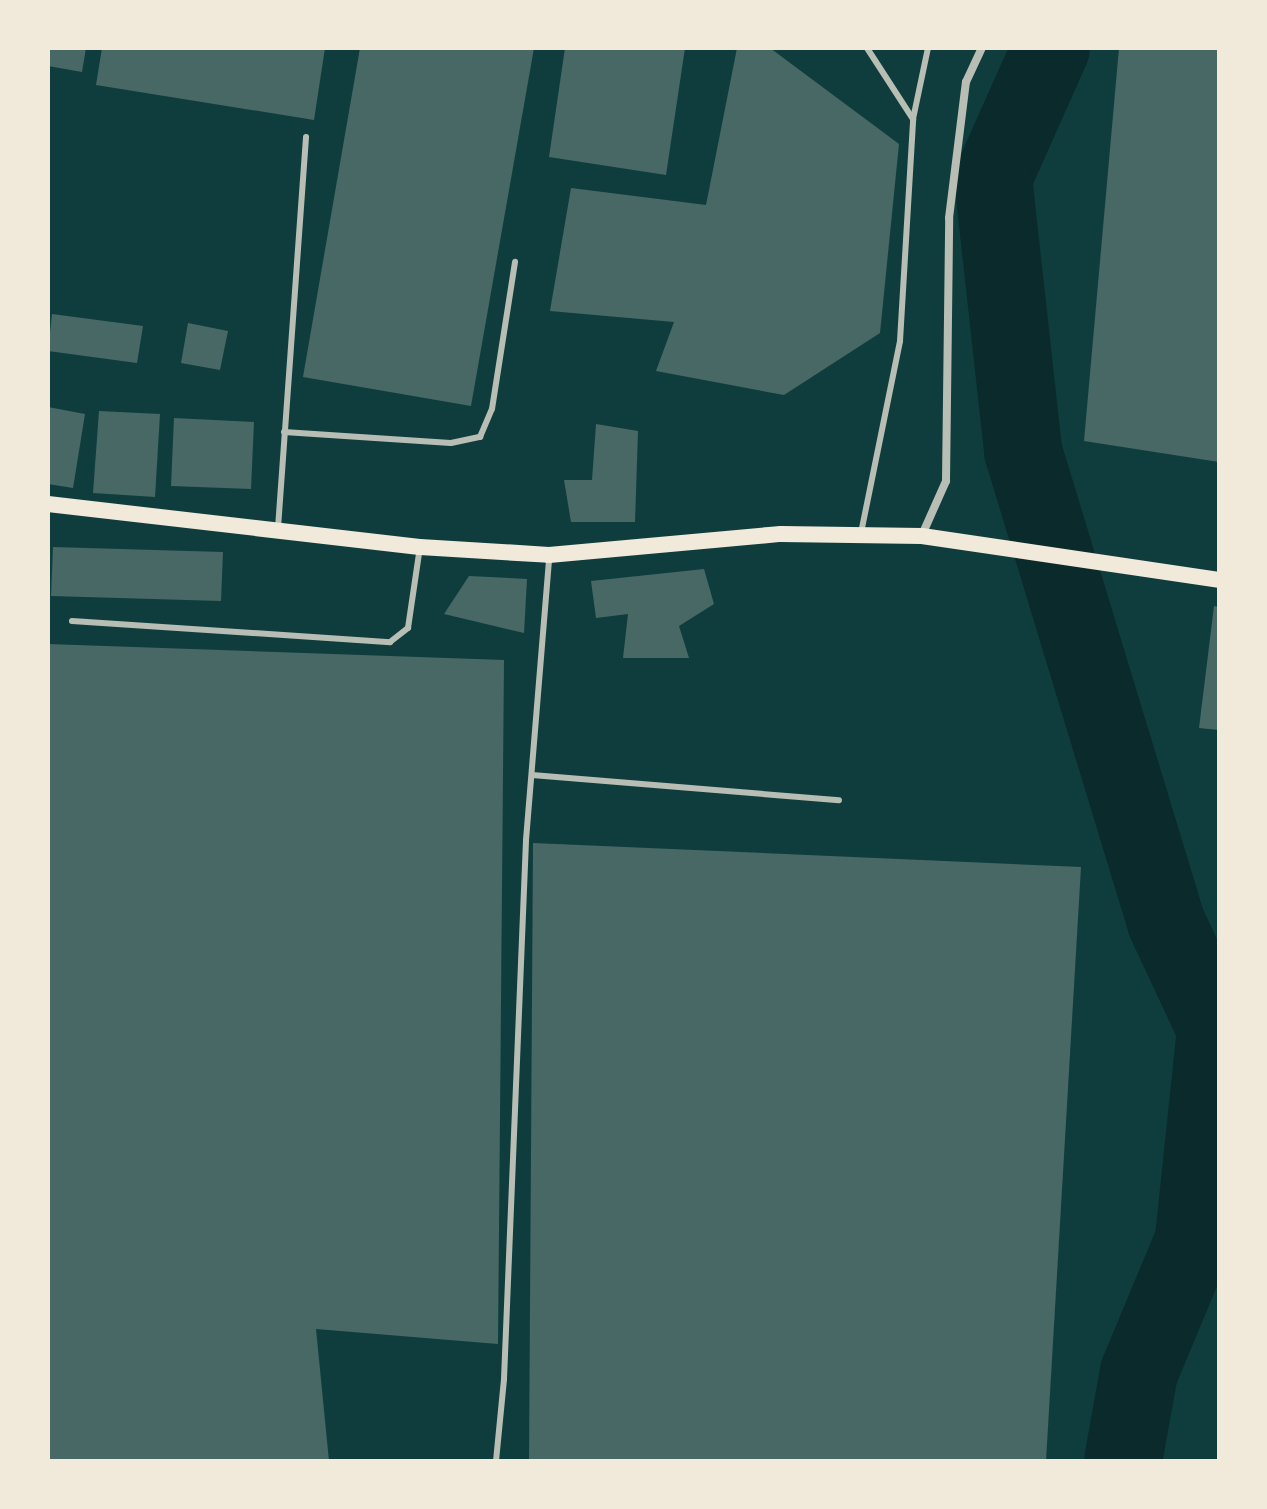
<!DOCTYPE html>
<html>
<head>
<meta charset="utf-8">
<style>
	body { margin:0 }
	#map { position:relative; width:1267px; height:1509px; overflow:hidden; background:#0f3d3e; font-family:"Noto Sans",sans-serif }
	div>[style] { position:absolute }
	.river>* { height:78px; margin:-39px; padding:0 39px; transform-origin:39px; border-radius:39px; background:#0a2a2b }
	.building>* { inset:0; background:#486865 }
	.service>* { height:6px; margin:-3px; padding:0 3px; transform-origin:3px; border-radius:3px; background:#b8beb3 }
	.minor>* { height:8px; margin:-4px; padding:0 4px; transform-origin:4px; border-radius:4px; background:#b8beb3 }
	.secondary>* { height:16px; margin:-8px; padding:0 8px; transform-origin:8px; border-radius:8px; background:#f1e9da }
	span { translate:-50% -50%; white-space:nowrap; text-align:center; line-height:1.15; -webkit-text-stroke:8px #f1e9da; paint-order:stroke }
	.frame { position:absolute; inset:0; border:50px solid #f1e9da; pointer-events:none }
</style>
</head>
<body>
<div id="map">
	<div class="river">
		<div style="left:1051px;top:48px;width:142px;rotate:114deg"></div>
		<div style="left:993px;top:178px;width:275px;rotate:83.7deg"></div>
		<div style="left:1023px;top:451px;width:492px;rotate:73.1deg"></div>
		<div style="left:1166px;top:922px;width:118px;rotate:65deg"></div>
		<div style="left:1216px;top:1029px;width:212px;rotate:96deg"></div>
		<div style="left:1194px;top:1240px;width:143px;rotate:112.6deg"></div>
		<div style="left:1139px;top:1372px;width:90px;rotate:100.2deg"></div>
	</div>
	<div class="building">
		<div style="clip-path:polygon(48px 48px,86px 48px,82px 72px,48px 66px)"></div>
		<div style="clip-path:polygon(102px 48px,325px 48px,314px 120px,96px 85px)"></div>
		<div style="clip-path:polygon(360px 48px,534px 48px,471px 406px,303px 377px)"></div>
		<div style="clip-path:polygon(565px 48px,685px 48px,666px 175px,549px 157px)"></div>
		<div style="clip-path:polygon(737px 48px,770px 48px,899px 144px,880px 333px,784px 395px,656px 371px,674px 322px,550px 311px,571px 188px,706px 205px)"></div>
		<div style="clip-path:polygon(1119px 48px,1219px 48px,1219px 462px,1084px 441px)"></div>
		<div style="clip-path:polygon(52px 314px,143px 326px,137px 363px,48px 351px)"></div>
		<div style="clip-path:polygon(188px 323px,228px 331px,220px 370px,181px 363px)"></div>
		<div style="clip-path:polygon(48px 407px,85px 414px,73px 488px,48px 484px)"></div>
		<div style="clip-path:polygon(99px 411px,160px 414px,155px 497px,93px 493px)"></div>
		<div style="clip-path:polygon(174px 418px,254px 422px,251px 489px,171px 486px)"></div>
		<div style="clip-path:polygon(596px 424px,638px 431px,635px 522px,571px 522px,564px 480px,592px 480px)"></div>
		<div style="clip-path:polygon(53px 547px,223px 552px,221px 601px,51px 596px)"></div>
		<div style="clip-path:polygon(704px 569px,714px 604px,679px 626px,689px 658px,623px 658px,628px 614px,596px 618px,591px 581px)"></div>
		<div style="clip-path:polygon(469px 576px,527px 579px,524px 633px,444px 614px)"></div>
		<div style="clip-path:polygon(1214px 606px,1219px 607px,1219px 730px,1199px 728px)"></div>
		<div style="clip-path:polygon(48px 644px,504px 660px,498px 1344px,316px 1329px,329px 1461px,48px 1461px)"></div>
		<div style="clip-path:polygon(533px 843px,1081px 867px,1046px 1461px,529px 1461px)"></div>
	</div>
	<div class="service">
		<div style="left:867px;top:48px;width:85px;rotate:57.1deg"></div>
		<div style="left:284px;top:432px;width:167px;rotate:3.8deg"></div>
		<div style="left:451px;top:443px;width:30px;rotate:-12deg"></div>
		<div style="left:480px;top:437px;width:30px;rotate:-67deg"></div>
		<div style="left:492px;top:409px;width:149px;rotate:-81.1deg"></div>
		<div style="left:278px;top:528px;width:392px;rotate:-85.9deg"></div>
		<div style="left:861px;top:533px;width:196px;rotate:-78.5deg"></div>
		<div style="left:900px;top:341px;width:222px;rotate:-86.6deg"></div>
		<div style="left:913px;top:119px;width:73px;rotate:-78.1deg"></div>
		<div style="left:72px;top:621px;width:319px;rotate:3.8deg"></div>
		<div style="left:390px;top:642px;width:23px;rotate:-38deg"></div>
		<div style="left:408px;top:628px;width:82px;rotate:-81.6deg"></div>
		<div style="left:532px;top:775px;width:308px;rotate:4.7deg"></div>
		<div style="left:496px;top:1461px;width:82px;rotate:-84.4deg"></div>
		<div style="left:504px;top:1379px;width:539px;rotate:-87.66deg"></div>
		<div style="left:526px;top:840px;width:283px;rotate:-85.3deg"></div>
	</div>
	<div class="minor">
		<div style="left:922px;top:535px;width:59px;rotate:-66deg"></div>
		<div style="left:946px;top:481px;width:263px;rotate:-89.3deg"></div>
		<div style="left:949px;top:218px;width:137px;rotate:-82.9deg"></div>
		<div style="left:966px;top:82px;width:38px;rotate:-65deg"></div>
	</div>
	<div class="secondary">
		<div style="left:48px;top:504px;width:374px;rotate:6.6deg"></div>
		<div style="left:420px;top:547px;width:129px;rotate:3.5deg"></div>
		<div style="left:549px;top:555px;width:233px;rotate:-5.2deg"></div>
		<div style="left:781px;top:534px;width:141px;rotate:0.8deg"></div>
		<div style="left:922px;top:536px;width:300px;rotate:8.4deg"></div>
	</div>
	<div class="frame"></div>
</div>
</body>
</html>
